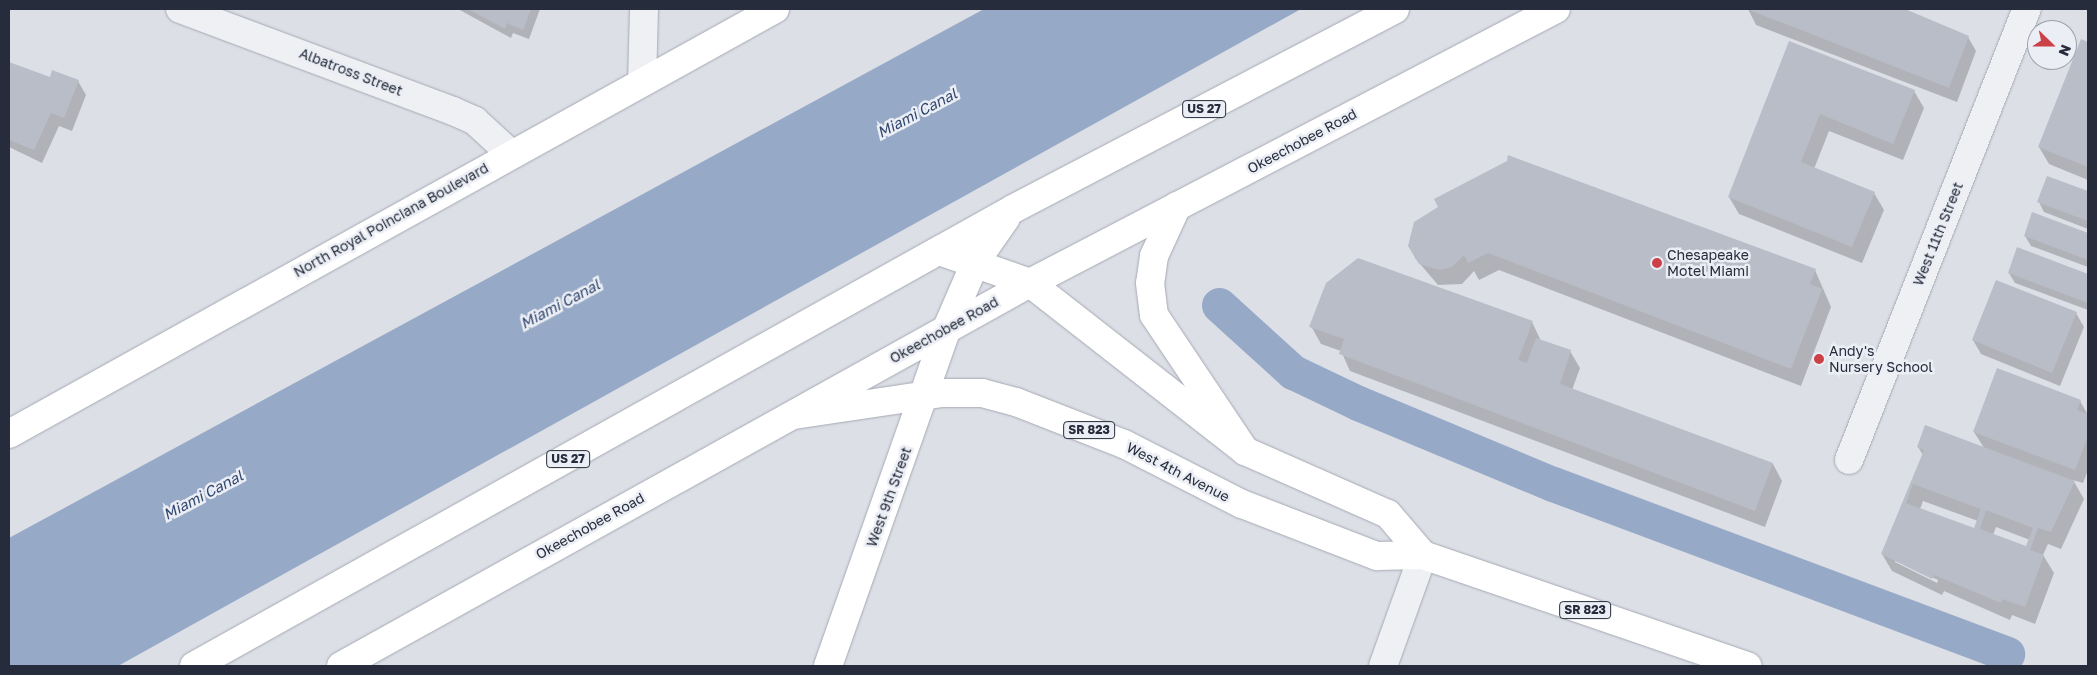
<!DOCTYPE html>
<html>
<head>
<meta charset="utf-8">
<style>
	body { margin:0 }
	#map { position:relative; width:2097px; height:675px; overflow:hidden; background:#dcdfe6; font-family:"Golos Text",sans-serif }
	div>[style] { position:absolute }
	.water>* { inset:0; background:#96a9c6 }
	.shadow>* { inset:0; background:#0003 }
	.canal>* { height:35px; margin:-17.5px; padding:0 17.5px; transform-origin:17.5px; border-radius:17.5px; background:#96a9c6 }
	.building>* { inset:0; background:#b9bdc8 }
	.roads { filter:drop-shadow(0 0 1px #a5a9b3) drop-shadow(0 0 1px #a5a9b3) }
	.street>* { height:28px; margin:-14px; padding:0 14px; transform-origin:14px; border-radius:14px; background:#eef0f4 }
	.secondary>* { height:28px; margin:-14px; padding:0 14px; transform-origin:14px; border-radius:14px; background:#fff }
	.primary>* { height:28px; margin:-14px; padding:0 14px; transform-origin:14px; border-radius:14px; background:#fff }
	.highway>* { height:28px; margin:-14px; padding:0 14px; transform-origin:14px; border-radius:14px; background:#fff }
	.dots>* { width:14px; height:14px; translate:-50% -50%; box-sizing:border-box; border:2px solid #ebeef4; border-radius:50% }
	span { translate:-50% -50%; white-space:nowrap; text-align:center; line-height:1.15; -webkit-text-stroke:5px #ebeef4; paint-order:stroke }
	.shield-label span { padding:1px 4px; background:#ebeef4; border:1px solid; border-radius:4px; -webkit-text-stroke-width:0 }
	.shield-label { font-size:12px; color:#262c3c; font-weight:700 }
	.street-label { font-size:14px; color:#262c3c }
	.poi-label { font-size:14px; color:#262c3c }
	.left { translate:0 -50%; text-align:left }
	.water-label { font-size:15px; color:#31466f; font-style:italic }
	.frame { position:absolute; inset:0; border:10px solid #262c3c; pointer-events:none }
	.north { position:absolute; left:2027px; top:20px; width:50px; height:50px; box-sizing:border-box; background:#ebeef4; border:1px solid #9ca0aa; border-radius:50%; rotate:112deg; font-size:14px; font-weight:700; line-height:20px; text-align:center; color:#262c3c }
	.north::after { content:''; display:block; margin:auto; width:18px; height:22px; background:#cc4047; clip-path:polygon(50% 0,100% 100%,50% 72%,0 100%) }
</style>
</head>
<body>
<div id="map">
	<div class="water">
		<div style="clip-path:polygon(984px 9px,1301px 9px,118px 666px,9px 666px,9px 538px)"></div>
	</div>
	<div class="shadow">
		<div style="clip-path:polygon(458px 9px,540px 9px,529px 39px,513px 33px,511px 38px)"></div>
		<div style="clip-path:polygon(1748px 9px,1899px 9px,1968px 37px,1976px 51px,1957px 102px,1756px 25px)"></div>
		<div style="clip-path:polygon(2081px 41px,2088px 44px,2088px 180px,2049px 164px,2039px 147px)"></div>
		<div style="clip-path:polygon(1790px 42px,1914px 91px,1924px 108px,1903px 160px,1829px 131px,1814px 169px,1874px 193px,1884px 210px,1862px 263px,1739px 214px,1729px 197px)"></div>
		<div style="clip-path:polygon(9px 63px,51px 79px,78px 81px,86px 95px,72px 131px,59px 126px,42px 163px,9px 147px)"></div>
		<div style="clip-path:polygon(2048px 177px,2088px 193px,2088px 229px,2044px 212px,2039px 202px)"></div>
		<div style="clip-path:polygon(2033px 214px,2088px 234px,2088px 267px,2031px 246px,2025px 236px)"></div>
		<div style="clip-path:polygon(1416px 223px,1815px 270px,1831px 307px,1801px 386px,1499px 270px,1479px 280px,1474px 271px,1462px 284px,1438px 285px,1415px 258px,1410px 238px)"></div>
		<div style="clip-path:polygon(2018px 249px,2088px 276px,2088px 310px,2015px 283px,2009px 273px)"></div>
		<div style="clip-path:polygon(2076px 313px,2084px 327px,2060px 386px,1981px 354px,1973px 340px)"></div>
		<div style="clip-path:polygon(1532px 322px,1541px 341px,1570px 351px,1580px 368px,1572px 390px,1773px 464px,1782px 481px,1765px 527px,1350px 371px,1341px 351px,1321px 344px,1311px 326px)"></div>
		<div style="clip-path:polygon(evenodd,2080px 401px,2088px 415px,2088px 470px,2083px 483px,2073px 480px,2084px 499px,2061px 549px,2048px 544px,2043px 555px,2054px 573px,2035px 624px,2012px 615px,2010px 620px,1944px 591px,1942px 595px,1892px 571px,1882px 554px,1923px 455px,1918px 447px,1984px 448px,1974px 432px,2080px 401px,1923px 501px,1978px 521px,1975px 529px,1920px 509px,1923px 501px,2080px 401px,1996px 527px,2030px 540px,2027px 548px,1993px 535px,1996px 527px,2080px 401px,1895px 559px,1938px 580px,1937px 583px,1895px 562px,1895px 559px)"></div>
	</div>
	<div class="canal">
		<div style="left:1219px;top:305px;width:100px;rotate:42.2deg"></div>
		<div style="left:1293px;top:372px;width:72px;rotate:25.5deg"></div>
		<div style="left:1358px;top:403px;width:211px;rotate:22.6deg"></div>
		<div style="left:1553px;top:484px;width:485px;rotate:20.5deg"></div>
	</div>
	<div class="building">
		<div style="clip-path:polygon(468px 9px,531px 9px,523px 30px,507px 23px,505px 29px)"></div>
		<div style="clip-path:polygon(1747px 9px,1905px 9px,1969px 36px,1949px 88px)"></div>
		<div style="clip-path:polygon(2081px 39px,2088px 42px,2088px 167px,2038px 147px)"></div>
		<div style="clip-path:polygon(1789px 41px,1915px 90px,1893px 144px,1820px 114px,1801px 162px,1875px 192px,1852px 247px,1728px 197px)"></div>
		<div style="clip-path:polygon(9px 62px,50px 77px,52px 70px,79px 80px,64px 118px,51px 113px,34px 150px,9px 140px)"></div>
		<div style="clip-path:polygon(1508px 155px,1816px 269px,1810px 284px,1822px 289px,1791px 369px,1488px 253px,1468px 263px,1464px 255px,1452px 267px,1439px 270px,1419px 264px,1408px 246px,1414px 222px,1438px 207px,1434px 199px,1507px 161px)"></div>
		<div style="clip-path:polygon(2047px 176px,2088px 191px,2088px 221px,2037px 202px)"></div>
		<div style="clip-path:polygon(2032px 212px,2088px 233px,2088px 260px,2024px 236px)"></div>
		<div style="clip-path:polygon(2017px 247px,2088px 274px,2088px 303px,2008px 273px)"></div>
		<div style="clip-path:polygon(1358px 258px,1533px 321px,1518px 360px,1527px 363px,1536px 338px,1571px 350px,1560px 384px,1773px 463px,1755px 511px,1339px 354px,1344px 339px,1309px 327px,1326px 283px)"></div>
		<div style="clip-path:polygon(1996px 280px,2077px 312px,2052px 373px,1972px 340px)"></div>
		<div style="clip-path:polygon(1997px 368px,2081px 400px,2077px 410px,2088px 414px,2088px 436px,2075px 470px,1973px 432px)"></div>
		<div style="clip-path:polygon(evenodd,1925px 425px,2075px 481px,2051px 532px,2038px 528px,2030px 550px,2044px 555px,2025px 607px,2002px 599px,2001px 603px,1934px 575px,1932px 579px,1881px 554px,1924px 450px,1917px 447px,1925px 425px,1913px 484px,1981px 509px,1974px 528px,1906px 503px,1913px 484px,1925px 425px,1986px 510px,2033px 528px,2026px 546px,1980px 529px,1986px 510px)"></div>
	</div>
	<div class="roads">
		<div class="street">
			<div style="left:180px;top:9px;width:291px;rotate:20.5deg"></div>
			<div style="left:453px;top:111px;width:24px;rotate:24deg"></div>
			<div style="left:475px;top:121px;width:49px;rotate:42.5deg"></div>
			<div style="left:642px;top:82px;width:73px;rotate:-88.4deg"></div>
			<div style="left:1849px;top:460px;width:485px;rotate:-68.5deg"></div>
			<div style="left:1383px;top:666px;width:118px;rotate:-70.2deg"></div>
		</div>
		<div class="secondary">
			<div style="left:9px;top:434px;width:876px;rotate:-29.02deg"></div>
			<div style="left:828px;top:666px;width:358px;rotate:-70.6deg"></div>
		</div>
		<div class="primary">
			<div style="left:942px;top:252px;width:93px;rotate:19.4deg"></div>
			<div style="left:1030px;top:283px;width:273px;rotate:38deg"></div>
			<div style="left:1245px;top:451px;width:156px;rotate:23.8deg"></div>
			<div style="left:1388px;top:514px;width:54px;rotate:49.5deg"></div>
			<div style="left:794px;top:415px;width:150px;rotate:-8.5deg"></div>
			<div style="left:942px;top:393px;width:40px"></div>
			<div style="left:982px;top:393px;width:35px;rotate:15deg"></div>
			<div style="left:1016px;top:402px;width:116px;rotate:21.3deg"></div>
			<div style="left:1124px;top:444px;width:132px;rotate:27deg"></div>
			<div style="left:1242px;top:504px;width:145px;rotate:21.1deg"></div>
			<div style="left:1377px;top:556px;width:46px;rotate:-1.2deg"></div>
			<div style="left:1423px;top:555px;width:343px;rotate:18.9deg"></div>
		</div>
		<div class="highway">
			<div style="left:1177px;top:206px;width:55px;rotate:114.7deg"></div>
			<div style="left:1154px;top:256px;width:27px;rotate:98deg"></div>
			<div style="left:1150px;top:283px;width:32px;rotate:83deg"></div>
			<div style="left:1154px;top:315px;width:164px;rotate:56.2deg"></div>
			<div style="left:947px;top:328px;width:73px;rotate:-66.6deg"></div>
			<div style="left:976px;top:261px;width:52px;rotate:-55.1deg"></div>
			<div style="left:194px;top:666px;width:938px;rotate:-29.16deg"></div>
			<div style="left:1013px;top:209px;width:431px;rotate:-27.6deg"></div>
			<div style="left:341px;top:666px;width:788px;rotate:-29.07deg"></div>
			<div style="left:1030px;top:283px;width:593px;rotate:-27.52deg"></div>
		</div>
	</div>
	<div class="dots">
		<div style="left:1657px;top:263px;background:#cc4047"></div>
		<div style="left:1819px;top:359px;background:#cc4047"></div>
	</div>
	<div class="shield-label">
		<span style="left:1204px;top:109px">US 27</span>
		<span style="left:1089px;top:430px">SR 823</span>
		<span style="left:568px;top:459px">US 27</span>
		<span style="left:1585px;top:610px">SR 823</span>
	</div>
	<div class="street-label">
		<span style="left:351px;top:72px;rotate:21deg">Albatross Street</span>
		<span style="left:1302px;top:141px;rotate:-28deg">Okeechobee Road</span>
		<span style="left:391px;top:220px;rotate:-29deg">North Royal Poinciana Boulevard</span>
		<span style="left:1938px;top:234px;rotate:-68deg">West 11th Street</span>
		<span style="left:944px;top:330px;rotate:-29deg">Okeechobee Road</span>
		<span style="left:1178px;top:472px;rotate:27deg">West 4th Avenue</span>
		<span style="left:889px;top:497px;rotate:-70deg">West 9th Street</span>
		<span style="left:590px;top:526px;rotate:-29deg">Okeechobee Road</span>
	</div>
	<div class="poi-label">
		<span class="left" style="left:1667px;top:263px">Chesapeake<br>Motel Miami</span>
		<span class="left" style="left:1829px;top:359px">Andy's<br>Nursery School</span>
	</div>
	<div class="water-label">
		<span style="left:917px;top:113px;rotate:-28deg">Miami Canal</span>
		<span style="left:560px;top:304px;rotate:-28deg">Miami Canal</span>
		<span style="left:203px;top:495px;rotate:-28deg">Miami Canal</span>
	</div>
	<div class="frame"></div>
	<div class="north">N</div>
</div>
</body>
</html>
